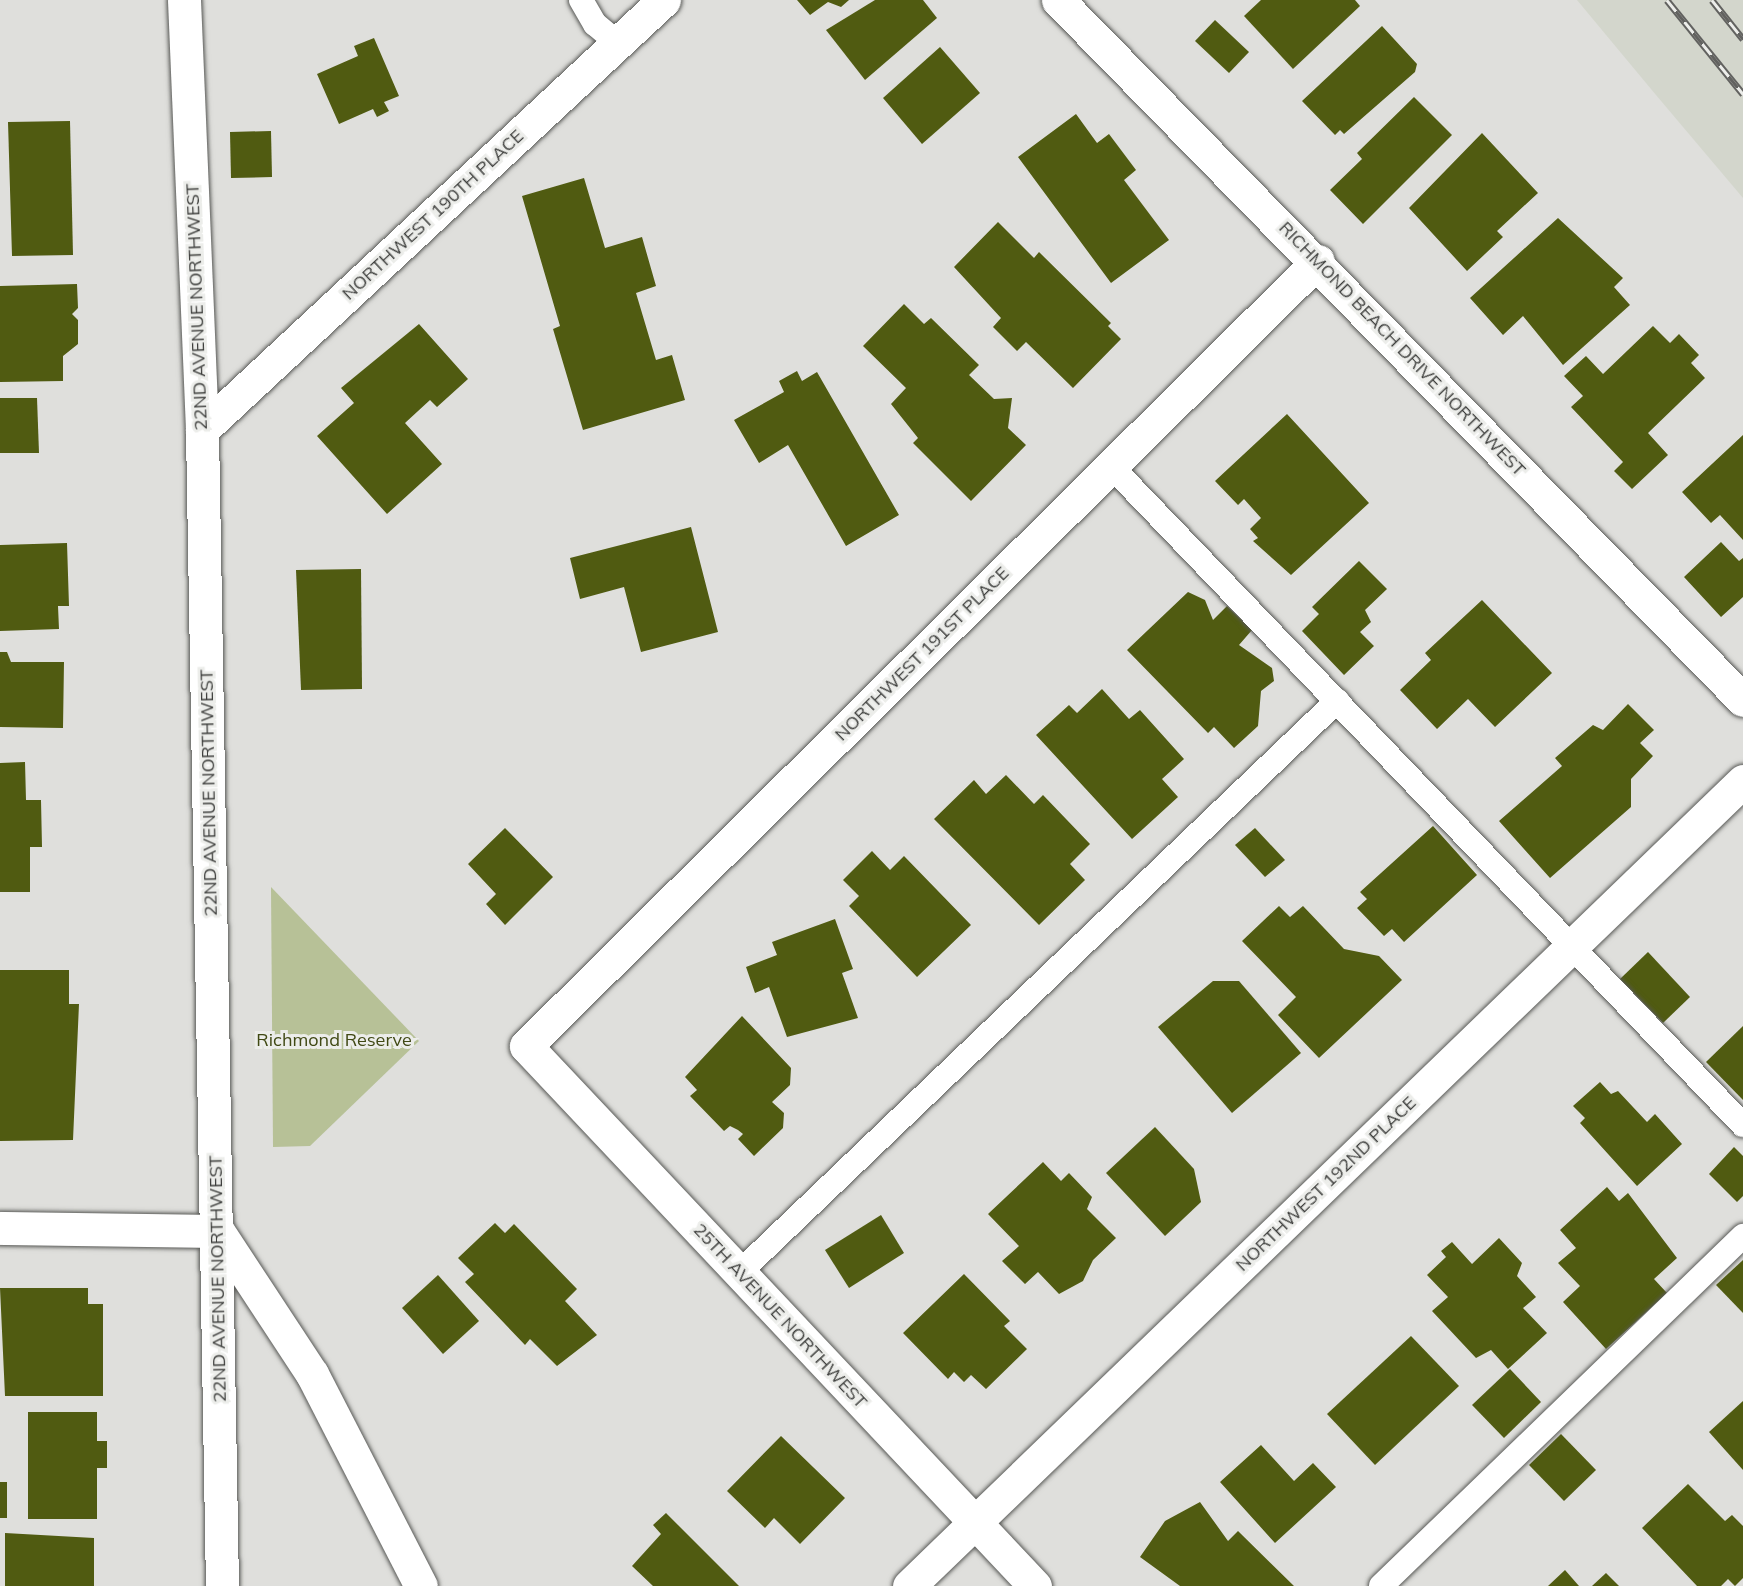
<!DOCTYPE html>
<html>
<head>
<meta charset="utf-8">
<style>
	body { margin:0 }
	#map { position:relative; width:1743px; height:1586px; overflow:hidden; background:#dfdfdc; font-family:Mulish,sans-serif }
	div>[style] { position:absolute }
	.built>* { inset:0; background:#d3d6cc }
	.green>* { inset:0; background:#b7c197 }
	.building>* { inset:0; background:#505b11 }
	.roads { filter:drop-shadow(0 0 2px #585956) drop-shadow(0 0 2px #585956) }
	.lane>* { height:24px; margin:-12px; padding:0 12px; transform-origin:12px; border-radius:12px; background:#fff }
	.street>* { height:33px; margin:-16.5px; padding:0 16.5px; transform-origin:16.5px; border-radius:16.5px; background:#fff }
	.rail>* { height:7px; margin-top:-3.5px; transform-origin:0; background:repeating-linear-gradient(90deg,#ecedea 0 14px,#626260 0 28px); box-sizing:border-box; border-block:2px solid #626260 }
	span { translate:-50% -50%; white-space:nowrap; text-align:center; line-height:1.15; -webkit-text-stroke:6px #ecedea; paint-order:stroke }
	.street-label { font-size:18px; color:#3c3d3b }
	.park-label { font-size:18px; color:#404914 }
</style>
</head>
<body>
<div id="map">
	<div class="built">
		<div style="clip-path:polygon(1577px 0,1743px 0,1743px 198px,1656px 95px)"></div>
	</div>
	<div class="green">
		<div style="clip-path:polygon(271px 887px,419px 1041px,310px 1146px,273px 1147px)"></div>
	</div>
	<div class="building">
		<div style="clip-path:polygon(797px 0,849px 0,841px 7px,828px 2px,810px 15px)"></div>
		<div style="clip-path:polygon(875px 0,923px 0,937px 18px,865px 80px,826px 30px)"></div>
		<div style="clip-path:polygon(1261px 0,1355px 0,1360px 6px,1293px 69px,1244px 16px)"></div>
		<div style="clip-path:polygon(1215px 20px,1249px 52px,1229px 73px,1195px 41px)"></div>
		<div style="clip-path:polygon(1382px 26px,1417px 64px,1415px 72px,1344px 134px,1340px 130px,1335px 135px,1302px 101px)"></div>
		<div style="clip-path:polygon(374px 38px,399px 96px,384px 102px,389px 111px,377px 117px,373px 109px,339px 124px,317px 74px,358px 56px,354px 46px)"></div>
		<div style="clip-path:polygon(940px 47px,980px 93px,922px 144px,883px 98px)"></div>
		<div style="clip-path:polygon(1414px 97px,1452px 135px,1363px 224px,1330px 190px,1362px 159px,1357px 153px)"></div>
		<div style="clip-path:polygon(1076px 114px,1097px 143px,1109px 134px,1136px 170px,1124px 180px,1169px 240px,1111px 283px,1018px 157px)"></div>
		<div style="clip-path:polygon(70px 121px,73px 255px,12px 256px,8px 122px)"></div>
		<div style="clip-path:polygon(271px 131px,272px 177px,231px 178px,230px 132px)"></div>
		<div style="clip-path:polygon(1482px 133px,1538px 193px,1497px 231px,1503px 237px,1467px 271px,1409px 208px)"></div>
		<div style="clip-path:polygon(584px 178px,605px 248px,642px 237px,656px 286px,636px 293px,656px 360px,672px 355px,685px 400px,583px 430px,553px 329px,560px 326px,522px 196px)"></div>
		<div style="clip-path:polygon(1558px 218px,1623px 278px,1614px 287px,1630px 305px,1563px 365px,1523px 316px,1503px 335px,1470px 298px)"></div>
		<div style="clip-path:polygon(998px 222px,1034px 258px,1039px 252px,1111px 323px,1108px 326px,1121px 339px,1073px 388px,1026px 342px,1017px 351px,993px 327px,1001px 318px,954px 267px)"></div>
		<div style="clip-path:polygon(77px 284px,78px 308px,72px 314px,78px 320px,78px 344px,63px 356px,63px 381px,0 382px,0 286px)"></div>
		<div style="clip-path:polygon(904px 304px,924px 324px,931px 318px,979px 365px,969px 375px,994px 399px,1012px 398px,1008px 428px,1026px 445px,971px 501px,913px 443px,918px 438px,891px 404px,906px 388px,863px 346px)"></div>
		<div style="clip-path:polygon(419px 324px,468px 379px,437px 407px,430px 400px,405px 423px,442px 464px,387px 514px,317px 436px,354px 403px,341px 388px)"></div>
		<div style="clip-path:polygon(1653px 326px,1670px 343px,1679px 334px,1699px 355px,1691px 363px,1705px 378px,1648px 433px,1668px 455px,1632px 489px,1614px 471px,1623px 462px,1571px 407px,1583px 396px,1564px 376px,1586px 356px,1603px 374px)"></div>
		<div style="clip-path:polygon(797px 371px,802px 381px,817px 372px,899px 515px,846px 546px,788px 445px,759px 463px,734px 420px,784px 392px,779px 381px)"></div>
		<div style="clip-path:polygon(0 398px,37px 398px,39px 453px,0 453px)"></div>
		<div style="clip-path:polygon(1287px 414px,1369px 503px,1291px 575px,1253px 541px,1258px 538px,1250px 529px,1261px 518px,1244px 499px,1238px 505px,1215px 481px)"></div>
		<div style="clip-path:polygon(1743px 435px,1743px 540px,1720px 515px,1711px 523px,1682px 492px)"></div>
		<div style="clip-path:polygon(691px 527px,718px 632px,641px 652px,624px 587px,580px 599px,570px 558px)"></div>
		<div style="clip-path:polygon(1721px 542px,1739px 561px,1743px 558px,1743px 597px,1721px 617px,1684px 577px)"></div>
		<div style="clip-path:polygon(67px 543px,69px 606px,58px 606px,59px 629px,0 631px,0 545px)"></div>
		<div style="clip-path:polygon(1359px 561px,1387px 589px,1365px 610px,1371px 622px,1360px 632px,1374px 646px,1344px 675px,1302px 631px,1319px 614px,1312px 607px)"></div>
		<div style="clip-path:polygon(361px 569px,362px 689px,301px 690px,296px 570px)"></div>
		<div style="clip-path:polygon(1188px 592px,1205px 600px,1213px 620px,1227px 606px,1252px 630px,1239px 645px,1272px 668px,1274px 681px,1261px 691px,1258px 726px,1234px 748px,1214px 727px,1208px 733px,1127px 650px)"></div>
		<div style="clip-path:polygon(1482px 600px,1552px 673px,1495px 727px,1468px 699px,1437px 729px,1400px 690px,1431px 660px,1425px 653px)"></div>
		<div style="clip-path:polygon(0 652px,7px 652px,11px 662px,64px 662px,63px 728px,0 727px)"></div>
		<div style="clip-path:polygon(1102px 689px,1129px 719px,1140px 710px,1184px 759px,1162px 779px,1178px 797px,1132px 839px,1036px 735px,1069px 705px,1077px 713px)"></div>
		<div style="clip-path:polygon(1628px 704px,1654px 730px,1640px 743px,1653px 756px,1631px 779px,1631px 807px,1550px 878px,1499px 821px,1562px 766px,1555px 758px,1593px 725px,1603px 730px)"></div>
		<div style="clip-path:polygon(25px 762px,26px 800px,41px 800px,42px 847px,30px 847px,30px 892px,0 892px,0 763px)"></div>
		<div style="clip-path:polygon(1006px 775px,1034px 804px,1043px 795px,1090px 844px,1070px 864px,1085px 880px,1039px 925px,934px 819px,974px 780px,986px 794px)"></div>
		<div style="clip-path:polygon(1433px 826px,1477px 875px,1404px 942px,1392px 929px,1384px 936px,1357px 908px,1367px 899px,1360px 892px)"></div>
		<div style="clip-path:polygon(505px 828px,553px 877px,505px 925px,486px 904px,496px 894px,468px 864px)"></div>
		<div style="clip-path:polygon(1255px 828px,1285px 860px,1265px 877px,1235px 845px)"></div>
		<div style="clip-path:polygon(872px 851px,890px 870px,904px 856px,971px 925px,917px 977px,849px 906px,859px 896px,843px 880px)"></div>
		<div style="clip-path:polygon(1279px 906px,1290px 917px,1303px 906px,1344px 949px,1379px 956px,1402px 980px,1319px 1058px,1278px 1015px,1296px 997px,1242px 941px)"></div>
		<div style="clip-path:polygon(835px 919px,853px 969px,842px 973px,858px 1018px,787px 1037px,769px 987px,755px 993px,746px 967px,777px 955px,772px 942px)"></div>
		<div style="clip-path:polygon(1648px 952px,1690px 997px,1663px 1023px,1620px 979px)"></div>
		<div style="clip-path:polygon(0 970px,69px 970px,69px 1004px,79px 1004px,73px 1140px,0 1141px)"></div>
		<div style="clip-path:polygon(1213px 981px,1239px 981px,1301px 1053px,1232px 1113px,1158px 1027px)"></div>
		<div style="clip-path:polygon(742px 1016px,791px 1068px,790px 1085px,772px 1102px,784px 1113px,783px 1128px,754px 1156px,738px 1139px,743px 1134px,738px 1130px,730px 1126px,724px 1131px,690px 1096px,697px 1090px,685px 1077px)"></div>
		<div style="clip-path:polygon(1743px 1026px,1743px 1100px,1706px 1062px)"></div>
		<div style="clip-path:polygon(1600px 1082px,1611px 1094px,1618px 1091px,1647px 1122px,1655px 1114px,1682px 1144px,1637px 1186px,1580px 1123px,1585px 1118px,1573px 1106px)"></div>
		<div style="clip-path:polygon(1155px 1127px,1194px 1169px,1201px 1202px,1165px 1236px,1106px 1173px)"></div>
		<div style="clip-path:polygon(1734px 1147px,1743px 1156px,1743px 1196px,1737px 1202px,1709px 1174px)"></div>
		<div style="clip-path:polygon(1043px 1162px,1061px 1181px,1069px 1173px,1092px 1197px,1087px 1209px,1116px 1238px,1093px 1260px,1083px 1281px,1059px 1294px,1038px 1272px,1025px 1284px,1002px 1261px,1019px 1246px,988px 1214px)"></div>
		<div style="clip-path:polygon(1607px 1187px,1619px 1201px,1628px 1193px,1677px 1258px,1654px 1279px,1667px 1293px,1606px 1349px,1563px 1302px,1580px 1286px,1558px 1263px,1576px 1248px,1560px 1230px)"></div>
		<div style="clip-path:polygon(881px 1215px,904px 1253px,849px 1288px,825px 1250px)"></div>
		<div style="clip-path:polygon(495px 1223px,505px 1233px,514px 1224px,577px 1289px,565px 1301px,597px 1335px,557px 1366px,530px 1339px,525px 1345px,465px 1282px,474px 1274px,458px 1258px)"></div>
		<div style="clip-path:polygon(1499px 1238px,1522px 1263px,1517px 1276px,1536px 1297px,1523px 1308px,1547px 1333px,1508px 1369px,1491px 1350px,1476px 1358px,1432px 1311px,1448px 1297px,1427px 1275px,1446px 1257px,1441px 1251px,1452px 1242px,1472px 1264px)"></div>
		<div style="clip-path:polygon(1743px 1260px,1743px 1313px,1716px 1285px)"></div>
		<div style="clip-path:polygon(964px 1274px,1010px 1321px,1004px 1326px,1027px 1349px,986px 1389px,971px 1375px,964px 1382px,954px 1372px,948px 1379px,903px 1333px)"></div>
		<div style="clip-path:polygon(438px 1275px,479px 1321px,443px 1354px,402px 1308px)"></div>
		<div style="clip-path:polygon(0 1288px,88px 1288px,88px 1304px,103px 1304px,103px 1396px,5px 1396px)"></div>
		<div style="clip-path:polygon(1411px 1336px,1459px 1386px,1375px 1465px,1327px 1414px)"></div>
		<div style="clip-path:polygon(1510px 1369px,1541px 1402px,1504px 1438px,1472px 1405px)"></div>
		<div style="clip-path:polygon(1743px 1401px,1743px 1470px,1709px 1432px)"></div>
		<div style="clip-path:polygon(28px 1412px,97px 1412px,97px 1441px,107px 1441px,107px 1468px,97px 1468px,97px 1519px,28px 1519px)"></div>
		<div style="clip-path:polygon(1561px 1434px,1596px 1470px,1564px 1501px,1529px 1465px)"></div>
		<div style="clip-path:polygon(781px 1436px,845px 1498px,800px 1544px,774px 1518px,765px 1528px,727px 1491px)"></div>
		<div style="clip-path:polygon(1261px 1445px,1294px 1481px,1313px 1463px,1336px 1487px,1275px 1543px,1220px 1482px)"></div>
		<div style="clip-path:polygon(0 1482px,7px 1482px,7px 1518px,0 1518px)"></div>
		<div style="clip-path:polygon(1688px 1484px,1725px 1521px,1732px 1515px,1743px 1526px,1743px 1578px,1735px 1586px,1728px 1579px,1721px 1586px,1697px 1586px,1642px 1528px)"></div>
		<div style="clip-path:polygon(1200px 1502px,1228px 1541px,1238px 1531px,1294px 1586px,1180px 1586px,1140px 1557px,1165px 1521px)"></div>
		<div style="clip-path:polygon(666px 1513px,739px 1586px,653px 1586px,632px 1566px,661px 1534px,653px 1525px)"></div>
		<div style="clip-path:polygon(5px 1533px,94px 1538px,94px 1586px,5px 1586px)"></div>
		<div style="clip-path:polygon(1565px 1570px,1579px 1586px,1548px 1586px)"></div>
		<div style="clip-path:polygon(1606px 1573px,1619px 1586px,1592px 1586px)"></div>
	</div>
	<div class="roads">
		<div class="lane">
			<div style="left:581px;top:0;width:28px;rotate:60deg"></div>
			<div style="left:595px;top:24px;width:30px;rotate:40deg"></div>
			<div style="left:1111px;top:466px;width:913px;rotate:46.2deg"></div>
			<div style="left:739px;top:1273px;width:828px;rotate:-43.73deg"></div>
			<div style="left:1381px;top:1586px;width:504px;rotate:-44.03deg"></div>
		</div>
		<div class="street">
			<div style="left:184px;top:0;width:430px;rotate:87.6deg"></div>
			<div style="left:202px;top:430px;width:1156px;rotate:89.01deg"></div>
			<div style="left:1058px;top:0;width:979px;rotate:45.62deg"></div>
			<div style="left:202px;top:430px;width:631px;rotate:-42.95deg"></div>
			<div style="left:0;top:1228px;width:218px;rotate:0.8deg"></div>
			<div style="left:218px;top:1231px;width:171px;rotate:56.7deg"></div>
			<div style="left:312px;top:1374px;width:238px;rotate:62.8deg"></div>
			<div style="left:909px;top:1586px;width:1159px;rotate:-43.99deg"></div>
			<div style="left:1035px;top:1586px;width:742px;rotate:-133.31deg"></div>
			<div style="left:526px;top:1046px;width:1115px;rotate:-44.75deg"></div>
		</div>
	</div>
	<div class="rail">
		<div style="left:1667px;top:0;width:121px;rotate:51deg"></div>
		<div style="left:1712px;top:0;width:50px;rotate:51.5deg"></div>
	</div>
	<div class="street-label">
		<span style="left:433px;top:215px;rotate:-43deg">NORTHWEST 190TH PLACE</span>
		<span style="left:197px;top:307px;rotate:-92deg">22ND AVENUE NORTHWEST</span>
		<span style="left:1402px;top:349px;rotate:46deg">RICHMOND BEACH DRIVE NORTHWEST</span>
		<span style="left:922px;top:654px;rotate:-45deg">NORTHWEST 191ST PLACE</span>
		<span style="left:209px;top:793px;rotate:-91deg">22ND AVENUE NORTHWEST</span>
		<span style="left:1326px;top:1184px;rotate:-44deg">NORTHWEST 192ND PLACE</span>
		<span style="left:218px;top:1279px;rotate:-91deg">22ND AVENUE NORTHWEST</span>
		<span style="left:780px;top:1316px;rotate:47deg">25TH AVENUE NORTHWEST</span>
	</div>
	<div class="park-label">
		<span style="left:334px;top:1040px">Richmond Reserve</span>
	</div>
</div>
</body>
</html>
